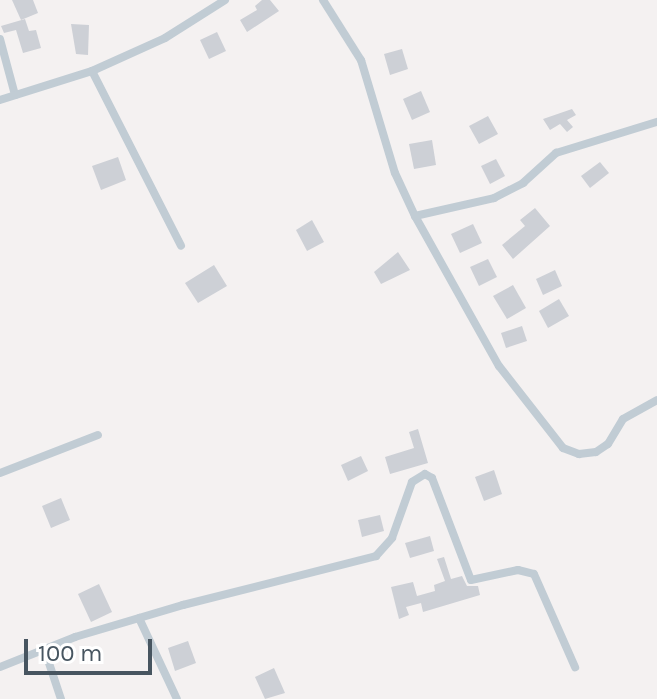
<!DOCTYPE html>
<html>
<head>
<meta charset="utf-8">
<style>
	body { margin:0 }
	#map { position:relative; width:657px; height:699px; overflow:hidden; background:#f4f1f1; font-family:Karla,sans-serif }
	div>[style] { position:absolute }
	.building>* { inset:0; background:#cdd0d6 }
	.street>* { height:8px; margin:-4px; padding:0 4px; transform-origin:4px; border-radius:4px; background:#c1ccd4 }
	span { translate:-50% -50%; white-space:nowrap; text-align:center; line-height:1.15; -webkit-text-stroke:6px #fff; paint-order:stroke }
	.scale { position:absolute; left:24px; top:639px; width:128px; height:36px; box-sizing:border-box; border:4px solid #475560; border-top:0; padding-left:10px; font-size:24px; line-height:28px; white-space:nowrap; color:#475560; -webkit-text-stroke:6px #fff; paint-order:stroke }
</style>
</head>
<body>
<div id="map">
	<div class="building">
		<div style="clip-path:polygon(12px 0,33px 0,38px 13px,21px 20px)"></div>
		<div style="clip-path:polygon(262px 0,270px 0,279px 11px,247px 32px,240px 20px,257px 10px,255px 6px)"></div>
		<div style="clip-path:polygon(25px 19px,29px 31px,36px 30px,41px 48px,23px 53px,16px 30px,4px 33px,1px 26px)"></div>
		<div style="clip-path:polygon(71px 24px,89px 25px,88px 55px,76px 54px)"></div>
		<div style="clip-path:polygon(217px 32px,226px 51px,209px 59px,200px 40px)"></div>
		<div style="clip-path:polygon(402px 49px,408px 69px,390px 75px,384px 54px)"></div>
		<div style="clip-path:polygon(421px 91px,430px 112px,412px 120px,403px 99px)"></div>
		<div style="clip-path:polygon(572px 109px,576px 115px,567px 120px,573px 127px,567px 132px,560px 124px,550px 130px,543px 119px)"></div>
		<div style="clip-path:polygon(488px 116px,498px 134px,479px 144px,469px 126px)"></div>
		<div style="clip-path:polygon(432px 140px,436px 165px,414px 169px,409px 144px)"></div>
		<div style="clip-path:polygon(118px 157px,126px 180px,101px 190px,92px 166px)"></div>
		<div style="clip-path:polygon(496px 159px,505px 176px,490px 184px,481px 166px)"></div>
		<div style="clip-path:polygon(600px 162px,609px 173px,590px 188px,581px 176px)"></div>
		<div style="clip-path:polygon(535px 208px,550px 226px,513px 259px,502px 245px,525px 226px,520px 220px)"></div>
		<div style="clip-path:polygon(312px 220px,324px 242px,307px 251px,296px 230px)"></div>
		<div style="clip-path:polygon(473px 224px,482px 243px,460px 253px,451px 234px)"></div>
		<div style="clip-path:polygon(398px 252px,410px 270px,381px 284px,374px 272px)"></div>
		<div style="clip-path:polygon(488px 259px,497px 277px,479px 286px,470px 267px)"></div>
		<div style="clip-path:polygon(214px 265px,227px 286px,198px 303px,185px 283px)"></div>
		<div style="clip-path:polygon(555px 270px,562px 286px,543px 295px,536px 279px)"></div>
		<div style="clip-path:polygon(513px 285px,526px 308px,507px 319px,493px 296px)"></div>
		<div style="clip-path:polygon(559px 299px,569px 316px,548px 328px,539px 311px)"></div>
		<div style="clip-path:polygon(522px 326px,527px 341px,506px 348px,501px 333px)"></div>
		<div style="clip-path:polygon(418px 429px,428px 463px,390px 474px,385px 457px,414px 448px,409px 432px)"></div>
		<div style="clip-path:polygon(361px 456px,368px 471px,348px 481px,341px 465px)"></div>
		<div style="clip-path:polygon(494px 470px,502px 494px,484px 501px,475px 477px)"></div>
		<div style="clip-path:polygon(61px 498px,70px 520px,51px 528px,42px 506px)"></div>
		<div style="clip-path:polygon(380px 515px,384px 531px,362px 537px,358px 520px)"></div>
		<div style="clip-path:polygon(430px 536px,434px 551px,410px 558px,405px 543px)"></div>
		<div style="clip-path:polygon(444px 557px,451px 579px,462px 576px,467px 586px,478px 586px,480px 595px,423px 612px,421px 603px,406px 607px,409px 615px,399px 619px,391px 587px,413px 582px,417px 596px,435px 591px,434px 585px,445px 581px,437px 559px)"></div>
		<div style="clip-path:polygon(99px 584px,112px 612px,91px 622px,78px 594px)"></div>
		<div style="clip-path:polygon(188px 641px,196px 663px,175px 671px,168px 648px)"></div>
		<div style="clip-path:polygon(274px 668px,285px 693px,265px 699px,255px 677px)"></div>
	</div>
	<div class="street">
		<div style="left:323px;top:0;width:71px;rotate:57.7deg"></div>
		<div style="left:361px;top:60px;width:118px;rotate:73.3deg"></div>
		<div style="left:395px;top:173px;width:47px;rotate:65.1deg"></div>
		<div style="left:415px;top:216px;width:172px;rotate:60.8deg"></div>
		<div style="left:499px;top:366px;width:104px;rotate:52deg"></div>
		<div style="left:563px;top:448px;width:17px;rotate:21deg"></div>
		<div style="left:579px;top:454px;width:17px;rotate:-7deg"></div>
		<div style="left:596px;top:452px;width:14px;rotate:-34deg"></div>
		<div style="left:608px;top:444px;width:29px;rotate:-59deg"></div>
		<div style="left:623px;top:419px;width:39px;rotate:-29deg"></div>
		<div style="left:0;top:39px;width:58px;rotate:75deg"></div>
		<div style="left:92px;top:71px;width:196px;rotate:63deg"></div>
		<div style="left:0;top:100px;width:96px;rotate:-17.5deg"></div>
		<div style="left:92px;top:71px;width:80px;rotate:-24.3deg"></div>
		<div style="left:165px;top:38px;width:71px;rotate:-32.3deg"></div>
		<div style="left:415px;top:216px;width:81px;rotate:-12.8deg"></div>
		<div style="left:494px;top:198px;width:33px;rotate:-27deg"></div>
		<div style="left:523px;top:183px;width:45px;rotate:-42.3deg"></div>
		<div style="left:556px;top:153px;width:106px;rotate:-17.1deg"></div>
		<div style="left:0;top:473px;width:105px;rotate:-21.2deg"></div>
		<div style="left:139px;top:618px;width:89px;rotate:64.9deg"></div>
		<div style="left:44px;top:648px;width:54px;rotate:71.6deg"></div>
		<div style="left:0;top:667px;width:81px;rotate:-21.8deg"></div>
		<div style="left:75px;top:637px;width:113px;rotate:-16.5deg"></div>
		<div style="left:183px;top:605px;width:199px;rotate:-14.2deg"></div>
		<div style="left:376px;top:556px;width:24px;rotate:-48deg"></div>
		<div style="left:392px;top:538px;width:59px;rotate:-70.3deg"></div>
		<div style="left:412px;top:482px;width:15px;rotate:-32deg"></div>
		<div style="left:425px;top:474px;width:8px;rotate:30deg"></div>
		<div style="left:432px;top:478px;width:109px;rotate:69.1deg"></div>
		<div style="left:471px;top:580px;width:48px;rotate:-12deg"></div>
		<div style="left:518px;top:570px;width:16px;rotate:14deg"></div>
		<div style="left:534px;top:574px;width:102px;rotate:66.2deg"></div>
	</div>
	<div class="scale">100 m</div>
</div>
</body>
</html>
